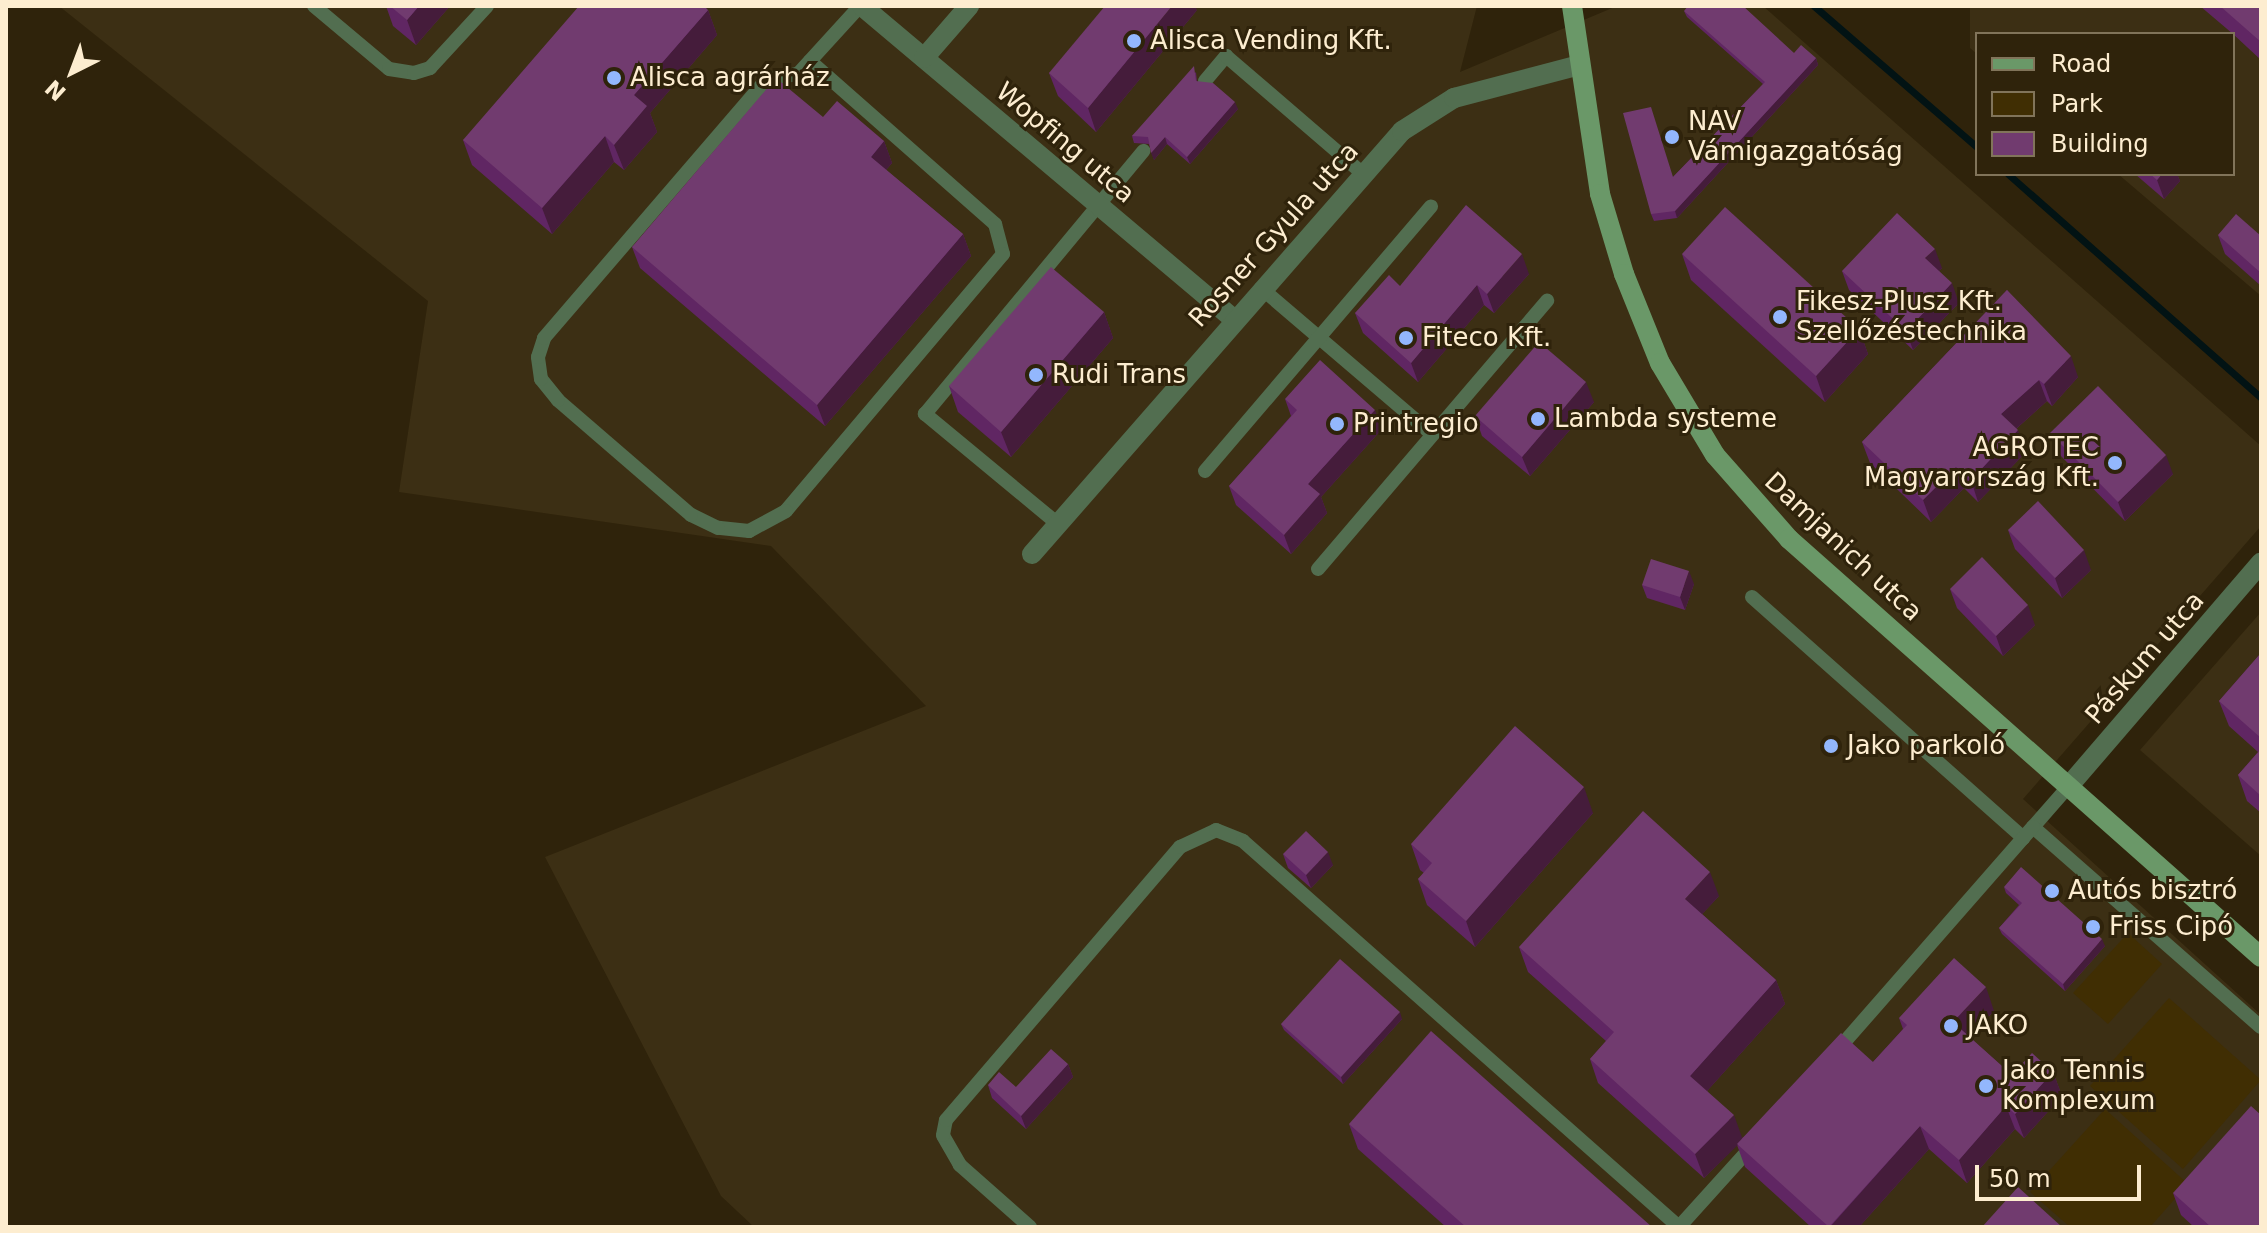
<!DOCTYPE html>
<html>
<head>
<meta charset="utf-8">
<style>
	body { margin:0 }
	#map { position:relative; width:2267px; height:1233px; overflow:hidden; background:#2f230b; font-family:"DejaVu Sans",sans-serif }
	div>[style] { position:absolute }
	.built>* { inset:0; background:#3c2f14 }
	.green>* { inset:0; background:#402e03 }
	.stream>* { height:7px; margin:-3.5px; padding:0 3.5px; transform-origin:3.5px; border-radius:3.5px; background:#021314 }
	.lane>* { height:14px; margin:-7px; padding:0 7px; transform-origin:7px; border-radius:7px; background:#526e50 }
	.street>* { height:20px; margin:-10px; padding:0 10px; transform-origin:10px; border-radius:10px; background:#526e50 }
	.secondary>* { height:20px; margin:-10px; padding:0 10px; transform-origin:10px; border-radius:10px; background:#6a9868 }
	.wall>* { inset:0; background:#602663 }
	.shaded-wall>* { inset:0; background:#451c3b }
	.building>* { inset:0; background:#713b6f }
	.dots>* { width:22px; height:22px; translate:-50% -50%; box-sizing:border-box; border:4px solid #2f230b; border-radius:50% }
	span { translate:-50% -50%; white-space:nowrap; text-align:center; line-height:1.15; -webkit-text-stroke:6px #2f230b; paint-order:stroke }
	.poi-label { font-size:26px; color:#fdedd0 }
	.left { translate:0 -50%; text-align:left }
	.right { translate:-100% -50%; text-align:right }
	.street-label { font-size:26px; color:#fdedd0 }
	.frame { position:absolute; inset:0; border:8px solid #fdedd0; pointer-events:none }
	.legend { position:absolute; left:1975px; top:32px; width:260px; height:144px; box-sizing:border-box; background:#2f230b; border:2px solid #81745a; margin:0; padding:10px 14px; list-style:none; font-size:24px; color:#fdedd0 }
	.legend li { display:flex; align-items:center; gap:16px; height:40px }
	.legend b { width:40px; border:2px solid #81745a }
	.north { position:absolute; left:32px; top:32px; width:80px; height:80px; -webkit-text-stroke:6px #2f230b; paint-order:stroke; rotate:222deg; font-size:22px; font-weight:700; line-height:32px; text-align:center; color:#fdedd0 }
	.north::after { content:''; display:block; margin:auto; width:28px; height:36px; background:#fdedd0; clip-path:polygon(50% 0,100% 100%,50% 72%,0 100%) }
	.scale { position:absolute; left:1975px; top:1165px; width:166px; height:36px; box-sizing:border-box; border:4px solid #fdedd0; border-top:0; padding-left:10px; font-size:24px; line-height:28px; white-space:nowrap; color:#fdedd0; -webkit-text-stroke:6px #2f230b; paint-order:stroke }
</style>
</head>
<body>
<div id="map">
	<div class="built">
		<div style="clip-path:polygon(59px 6px,1477px 6px,1460px 72px,1617px 6px,1763px 6px,2261px 446px,2261px 526px,2023px 799px,2261px 1015px,2261px 1227px,754px 1227px,721px 1196px,545px 857px,926px 706px,771px 546px,399px 492px,428px 301px)"></div>
		<div style="clip-path:polygon(1970px 6px,2261px 6px,2261px 296px,2118px 174px,2233px 174px,2233px 34px,1977px 34px,1977px 54px,1970px 48px)"></div>
		<div style="clip-path:polygon(2261px 612px,2261px 856px,2140px 750px)"></div>
	</div>
	<div class="green">
		<div style="clip-path:polygon(2128px 933px,2162px 964px,2108px 1024px,2073px 993px)"></div>
		<div style="clip-path:polygon(2169px 998px,2261px 1080px,2183px 1169px,2090px 1086px)"></div>
		<div style="clip-path:polygon(2105px 1109px,2188px 1184px,2150px 1227px,2070px 1227px,2030px 1192px)"></div>
	</div>
	<div class="stream">
		<div style="left:1814px;top:6px;width:216px;rotate:40.9deg"></div>
		<div style="left:2008px;top:174px;width:338px;rotate:41.5deg"></div>
	</div>
	<div class="lane">
		<div style="left:314px;top:6px;width:98px;rotate:40deg"></div>
		<div style="left:389px;top:69px;width:25px;rotate:9deg"></div>
		<div style="left:414px;top:73px;width:17px;rotate:-17deg"></div>
		<div style="left:430px;top:68px;width:84px;rotate:-47.4deg"></div>
		<div style="left:810px;top:61px;width:247px;rotate:41.4deg"></div>
		<div style="left:995px;top:224px;width:31px;rotate:75deg"></div>
		<div style="left:1003px;top:254px;width:336px;rotate:130.2deg"></div>
		<div style="left:786px;top:511px;width:42px;rotate:151.6deg"></div>
		<div style="left:749px;top:531px;width:31px;rotate:-174deg"></div>
		<div style="left:718px;top:528px;width:30px;rotate:-154deg"></div>
		<div style="left:691px;top:515px;width:176px;rotate:-139.2deg"></div>
		<div style="left:558px;top:400px;width:27px;rotate:-129deg"></div>
		<div style="left:541px;top:379px;width:22px;rotate:-98deg"></div>
		<div style="left:538px;top:357px;width:20px;rotate:-72deg"></div>
		<div style="left:544px;top:338px;width:340px;rotate:-49.3deg"></div>
		<div style="left:766px;top:80px;width:33px;rotate:-11deg"></div>
		<div style="left:798px;top:74px;width:92px;rotate:-47.6deg"></div>
		<div style="left:1205px;top:81px;width:33px;rotate:-50deg"></div>
		<div style="left:1226px;top:56px;width:181px;rotate:40.7deg"></div>
		<div style="left:1261px;top:288px;width:225px;rotate:40.5deg"></div>
		<div style="left:1205px;top:471px;width:348px;rotate:-49.5deg"></div>
		<div style="left:1058px;top:524px;width:173px;rotate:-140.4deg"></div>
		<div style="left:925px;top:414px;width:342px;rotate:-50.3deg"></div>
		<div style="left:1318px;top:569px;width:353px;rotate:-49.5deg"></div>
		<div style="left:1752px;top:597px;width:363px;rotate:41.6deg"></div>
		<div style="left:2068px;top:787px;width:53px;rotate:131.2deg"></div>
		<div style="left:2033px;top:827px;width:303px;rotate:41.3deg"></div>
		<div style="left:1834px;top:1054px;width:302px;rotate:-48.8deg"></div>
		<div style="left:1030px;top:1227px;width:94px;rotate:-138.5deg"></div>
		<div style="left:960px;top:1165px;width:34px;rotate:-120deg"></div>
		<div style="left:943px;top:1135px;width:15px;rotate:-79deg"></div>
		<div style="left:946px;top:1120px;width:360px;rotate:-49.4deg"></div>
		<div style="left:1180px;top:847px;width:40px;rotate:-25deg"></div>
		<div style="left:1216px;top:830px;width:29px;rotate:22deg"></div>
		<div style="left:1243px;top:841px;width:582px;rotate:41.52deg"></div>
		<div style="left:1679px;top:1227px;width:112px;rotate:-47.9deg"></div>
	</div>
	<div class="street">
		<div style="left:862px;top:6px;width:486px;rotate:40.1deg"></div>
		<div style="left:924px;top:58px;width:69px;rotate:-49.1deg"></div>
		<div style="left:1032px;top:554px;width:562px;rotate:-48.82deg"></div>
		<div style="left:1402px;top:131px;width:62px;rotate:-32.4deg"></div>
		<div style="left:1454px;top:98px;width:126px;rotate:-14.7deg"></div>
		<div style="left:2068px;top:787px;width:296px;rotate:-49.3deg"></div>
	</div>
	<div class="secondary">
		<div style="left:1572px;top:6px;width:190px;rotate:81.5deg"></div>
		<div style="left:1600px;top:194px;width:84px;rotate:73.3deg"></div>
		<div style="left:1624px;top:274px;width:96px;rotate:68deg"></div>
		<div style="left:1660px;top:363px;width:107px;rotate:59.1deg"></div>
		<div style="left:1715px;top:455px;width:112px;rotate:48.6deg"></div>
		<div style="left:1789px;top:539px;width:630px;rotate:41.53deg"></div>
	</div>
	<div class="wall">
		<div style="clip-path:polygon(386px 6px,450px 6px,416px 45px,393px 26px)"></div>
		<div style="clip-path:polygon(2200px 6px,2261px 6px,2261px 60px,2233px 34px)"></div>
		<div style="clip-path:polygon(708px 10px,717px 35px,650px 113px,657px 132px,624px 170px,614px 162px,552px 234px,472px 165px,463px 140px)"></div>
		<div style="clip-path:polygon(1197px 10px,1096px 132px,1058px 96px,1049px 73px)"></div>
		<div style="clip-path:polygon(1684px 11px,1794px 53px,1816px 58px,1818px 65px,1677px 218px,1654px 221px,1651px 214px,1673px 177px,1763px 84px,1687px 17px)"></div>
		<div style="clip-path:polygon(1196px 72px,1197px 82px,1238px 109px,1190px 164px,1167px 144px,1154px 160px,1149px 144px,1134px 143px,1132px 136px)"></div>
		<div style="clip-path:polygon(823px 117px,884px 141px,892px 163px,886px 170px,963px 234px,971px 256px,825px 426px,640px 268px,632px 247px)"></div>
		<div style="clip-path:polygon(2135px 174px,2177px 174px,2180px 181px,2164px 199px)"></div>
		<div style="clip-path:polygon(2218px 235px,2261px 236px,2261px 286px,2225px 254px)"></div>
		<div style="clip-path:polygon(1682px 254px,1859px 329px,1868px 354px,1825px 402px,1691px 280px)"></div>
		<div style="clip-path:polygon(1942px 268px,1939px 271px,1959px 303px,1913px 350px,1849px 290px,1842px 271px)"></div>
		<div style="clip-path:polygon(1529px 274px,1494px 313px,1484px 305px,1418px 382px,1363px 333px,1355px 313px,1400px 286px)"></div>
		<div style="clip-path:polygon(2007px 290px,2078px 377px,2052px 406px,2047px 401px,2016px 429px,2026px 452px,1978px 502px,1964px 488px,1931px 522px,1870px 463px,1862px 442px)"></div>
		<div style="clip-path:polygon(1104px 312px,1113px 338px,1011px 457px,958px 412px,949px 386px)"></div>
		<div style="clip-path:polygon(1285px 399px,1382px 429px,1321px 497px,1327px 513px,1291px 554px,1236px 505px,1229px 486px,1291px 416px)"></div>
		<div style="clip-path:polygon(1594px 402px,1530px 476px,1482px 436px,1475px 416px)"></div>
		<div style="clip-path:polygon(2050px 433px,2173px 474px,2125px 521px,2057px 452px)"></div>
		<div style="clip-path:polygon(2008px 530px,2091px 570px,2062px 598px,2015px 549px)"></div>
		<div style="clip-path:polygon(1694px 584px,1685px 610px,1647px 598px,1642px 585px)"></div>
		<div style="clip-path:polygon(1950px 589px,2035px 625px,2003px 656px,1957px 608px)"></div>
		<div style="clip-path:polygon(2261px 653px,2261px 813px,2247px 801px,2238px 775px,2258px 752px,2229px 726px,2219px 701px)"></div>
		<div style="clip-path:polygon(1593px 813px,1475px 947px,1427px 905px,1418px 879px,1424px 873px,1420px 870px,1411px 844px)"></div>
		<div style="clip-path:polygon(1283px 854px,1333px 865px,1311px 888px,1288px 868px)"></div>
		<div style="clip-path:polygon(2004px 887px,2105px 946px,2065px 991px,2002px 934px,1999px 928px,2019px 905px,2006px 893px)"></div>
		<div style="clip-path:polygon(1719px 896px,1702px 914px,1776px 980px,1785px 1004px,1707px 1091px,1742px 1138px,1873px 1062px,1903px 1029px,1899px 1018px,1994px 1011px,1969px 1037px,2012px 1075px,2053px 1072px,2062px 1096px,2024px 1138px,2015px 1129px,1967px 1183px,1929px 1149px,1859px 1227px,1811px 1227px,1745px 1167px,1737px 1145px,1704px 1178px,1598px 1083px,1590px 1059px,1606px 1041px,1528px 972px,1519px 947px)"></div>
		<div style="clip-path:polygon(1402px 1019px,1343px 1084px,1284px 1030px,1281px 1024px)"></div>
		<div style="clip-path:polygon(1068px 1064px,1073px 1077px,1026px 1129px,992px 1098px,988px 1085px,1016px 1087px)"></div>
		<div style="clip-path:polygon(1349px 1124px,1652px 1227px,1446px 1227px,1358px 1149px)"></div>
		<div style="clip-path:polygon(2173px 1193px,2261px 1227px,2194px 1227px,2181px 1215px)"></div>
	</div>
	<div class="shaded-wall">
		<div style="clip-path:polygon(419px 6px,450px 6px,416px 45px,407px 20px)"></div>
		<div style="clip-path:polygon(1172px 6px,1195px 6px,1197px 10px,1096px 132px,1088px 108px)"></div>
		<div style="clip-path:polygon(708px 10px,717px 35px,650px 113px,657px 132px,624px 170px,614px 145px,634px 95px)"></div>
		<div style="clip-path:polygon(1816px 58px,1818px 65px,1677px 218px,1675px 211px)"></div>
		<div style="clip-path:polygon(1235px 102px,1238px 109px,1190px 164px,1187px 157px)"></div>
		<div style="clip-path:polygon(605px 136px,614px 162px,552px 234px,542px 208px)"></div>
		<div style="clip-path:polygon(1165px 137px,1167px 144px,1154px 160px,1151px 153px)"></div>
		<div style="clip-path:polygon(884px 141px,892px 163px,879px 178px,871px 157px)"></div>
		<div style="clip-path:polygon(2162px 174px,2177px 174px,2180px 181px,2164px 199px,2157px 180px)"></div>
		<div style="clip-path:polygon(963px 234px,971px 256px,825px 426px,817px 405px)"></div>
		<div style="clip-path:polygon(1935px 249px,1942px 268px,1933px 278px,1925px 258px)"></div>
		<div style="clip-path:polygon(1522px 254px,1529px 274px,1494px 313px,1487px 294px)"></div>
		<div style="clip-path:polygon(1952px 283px,1959px 303px,1913px 350px,1906px 331px)"></div>
		<div style="clip-path:polygon(1477px 285px,1484px 305px,1418px 382px,1411px 363px)"></div>
		<div style="clip-path:polygon(1104px 312px,1113px 338px,1011px 457px,1001px 432px)"></div>
		<div style="clip-path:polygon(1859px 329px,1868px 354px,1825px 402px,1816px 376px)"></div>
		<div style="clip-path:polygon(2071px 356px,2078px 377px,2052px 406px,2044px 384px)"></div>
		<div style="clip-path:polygon(2039px 380px,2047px 401px,2009px 435px,2001px 414px)"></div>
		<div style="clip-path:polygon(1586px 382px,1594px 402px,1530px 476px,1522px 457px)"></div>
		<div style="clip-path:polygon(1375px 410px,1382px 429px,1321px 497px,1327px 513px,1291px 554px,1284px 535px,1308px 484px)"></div>
		<div style="clip-path:polygon(2018px 430px,2026px 452px,1978px 502px,1971px 480px)"></div>
		<div style="clip-path:polygon(2166px 455px,2173px 474px,2125px 521px,2118px 502px)"></div>
		<div style="clip-path:polygon(1956px 467px,1964px 488px,1931px 522px,1923px 500px)"></div>
		<div style="clip-path:polygon(2084px 550px,2091px 570px,2062px 598px,2055px 578px)"></div>
		<div style="clip-path:polygon(1689px 571px,1694px 584px,1685px 610px,1680px 597px)"></div>
		<div style="clip-path:polygon(2028px 605px,2035px 625px,2003px 656px,1996px 636px)"></div>
		<div style="clip-path:polygon(1584px 787px,1593px 813px,1475px 947px,1466px 921px)"></div>
		<div style="clip-path:polygon(1328px 852px,1333px 865px,1311px 888px,1306px 875px)"></div>
		<div style="clip-path:polygon(1710px 872px,1719px 896px,1694px 923px,1685px 899px)"></div>
		<div style="clip-path:polygon(2102px 939px,2105px 946px,2065px 991px,2063px 984px)"></div>
		<div style="clip-path:polygon(1776px 980px,1785px 1004px,1699px 1100px,1690px 1076px)"></div>
		<div style="clip-path:polygon(1986px 987px,1994px 1011px,1961px 1045px,1953px 1022px)"></div>
		<div style="clip-path:polygon(1400px 1012px,1402px 1019px,1343px 1084px,1341px 1077px)"></div>
		<div style="clip-path:polygon(1068px 1064px,1073px 1077px,1026px 1129px,1021px 1116px)"></div>
		<div style="clip-path:polygon(2053px 1072px,2062px 1096px,2024px 1138px,2015px 1114px)"></div>
		<div style="clip-path:polygon(2006px 1106px,2015px 1129px,1967px 1183px,1959px 1160px)"></div>
		<div style="clip-path:polygon(1734px 1115px,1743px 1140px,1704px 1178px,1695px 1154px)"></div>
		<div style="clip-path:polygon(1920px 1126px,1929px 1149px,1859px 1227px,1830px 1227px)"></div>
	</div>
	<div class="building">
		<div style="clip-path:polygon(390px 6px,419px 6px,407px 20px)"></div>
		<div style="clip-path:polygon(579px 6px,704px 6px,708px 10px,634px 95px,647px 106px,614px 145px,605px 136px,542px 208px,463px 140px)"></div>
		<div style="clip-path:polygon(1105px 6px,1172px 6px,1088px 108px,1049px 73px)"></div>
		<div style="clip-path:polygon(1688px 6px,1733px 6px,1735px 7px,1736px 6px,1743px 6px,1794px 53px,1801px 45px,1816px 58px,1675px 211px,1651px 214px,1623px 113px,1651px 107px,1673px 177px,1765px 82px,1684px 11px)"></div>
		<div style="clip-path:polygon(2220px 6px,2261px 6px,2261px 42px)"></div>
		<div style="clip-path:polygon(1194px 66px,1196px 81px,1213px 83px,1235px 102px,1187px 157px,1165px 137px,1151px 153px,1148px 137px,1132px 136px)"></div>
		<div style="clip-path:polygon(776px 78px,823px 117px,837px 101px,884px 141px,871px 157px,963px 234px,817px 405px,632px 247px)"></div>
		<div style="clip-path:polygon(2150px 174px,2162px 174px,2157px 180px)"></div>
		<div style="clip-path:polygon(1466px 205px,1522px 254px,1487px 294px,1477px 285px,1411px 363px,1355px 313px,1389px 275px,1400px 286px)"></div>
		<div style="clip-path:polygon(1725px 207px,1859px 329px,1816px 376px,1682px 254px)"></div>
		<div style="clip-path:polygon(1897px 213px,1935px 249px,1925px 258px,1952px 283px,1906px 331px,1842px 271px)"></div>
		<div style="clip-path:polygon(2236px 214px,2261px 236px,2261px 273px,2218px 235px)"></div>
		<div style="clip-path:polygon(1051px 267px,1104px 312px,1001px 432px,949px 386px)"></div>
		<div style="clip-path:polygon(2007px 290px,2071px 356px,2044px 384px,2039px 380px,2001px 414px,2018px 430px,1971px 480px,1956px 467px,1923px 500px,1862px 442px)"></div>
		<div style="clip-path:polygon(1539px 342px,1586px 382px,1522px 457px,1475px 416px)"></div>
		<div style="clip-path:polygon(1320px 360px,1375px 410px,1308px 484px,1320px 494px,1284px 535px,1229px 486px,1297px 410px,1285px 399px)"></div>
		<div style="clip-path:polygon(2098px 386px,2166px 455px,2118px 502px,2050px 433px)"></div>
		<div style="clip-path:polygon(2038px 501px,2084px 550px,2055px 578px,2008px 530px)"></div>
		<div style="clip-path:polygon(1982px 557px,2028px 605px,1996px 636px,1950px 589px)"></div>
		<div style="clip-path:polygon(1651px 559px,1689px 571px,1680px 597px,1642px 585px)"></div>
		<div style="clip-path:polygon(2261px 653px,2261px 738px,2219px 701px)"></div>
		<div style="clip-path:polygon(1515px 726px,1584px 787px,1466px 921px,1418px 879px,1432px 863px,1411px 844px)"></div>
		<div style="clip-path:polygon(2261px 749px,2261px 796px,2238px 775px)"></div>
		<div style="clip-path:polygon(1643px 811px,1710px 872px,1685px 899px,1776px 980px,1690px 1076px,1734px 1115px,1695px 1154px,1590px 1059px,1614px 1032px,1519px 947px)"></div>
		<div style="clip-path:polygon(1306px 831px,1328px 852px,1306px 875px,1283px 854px)"></div>
		<div style="clip-path:polygon(2021px 867px,2102px 939px,2063px 984px,1999px 928px,2022px 903px,2004px 887px)"></div>
		<div style="clip-path:polygon(1954px 958px,1986px 987px,1953px 1022px,2012px 1075px,2032px 1053px,2053px 1072px,2015px 1114px,2006px 1106px,1959px 1160px,1920px 1126px,1829px 1227px,1737px 1144px,1841px 1033px,1873px 1062px,1907px 1025px,1899px 1018px)"></div>
		<div style="clip-path:polygon(1340px 959px,1400px 1012px,1341px 1077px,1281px 1024px)"></div>
		<div style="clip-path:polygon(1431px 1031px,1652px 1227px,1466px 1227px,1349px 1124px)"></div>
		<div style="clip-path:polygon(1051px 1049px,1068px 1064px,1021px 1116px,988px 1085px,999px 1072px,1016px 1087px)"></div>
		<div style="clip-path:polygon(2251px 1106px,2261px 1115px,2261px 1227px,2211px 1227px,2173px 1193px)"></div>
		<div style="clip-path:polygon(2018px 1187px,2062px 1227px,1982px 1227px)"></div>
	</div>
	<div class="dots">
		<div style="left:1134px;top:41px;background:#93b7fd"></div>
		<div style="left:614px;top:78px;background:#93b7fd"></div>
		<div style="left:1672px;top:137px;background:#93b7fd"></div>
		<div style="left:1780px;top:317px;background:#93b7fd"></div>
		<div style="left:1406px;top:338px;background:#93b7fd"></div>
		<div style="left:1036px;top:375px;background:#93b7fd"></div>
		<div style="left:1538px;top:419px;background:#93b7fd"></div>
		<div style="left:1337px;top:424px;background:#93b7fd"></div>
		<div style="left:2115px;top:463px;background:#93b7fd"></div>
		<div style="left:1831px;top:746px;background:#93b7fd"></div>
		<div style="left:2052px;top:891px;background:#93b7fd"></div>
		<div style="left:2093px;top:927px;background:#93b7fd"></div>
		<div style="left:1951px;top:1026px;background:#93b7fd"></div>
		<div style="left:1986px;top:1086px;background:#93b7fd"></div>
	</div>
	<div class="poi-label">
		<span class="left" style="left:1150px;top:41px">Alisca Vending Kft.</span>
		<span class="left" style="left:630px;top:78px">Alisca agrárház</span>
		<span class="left" style="left:1688px;top:137px">NAV<br>Vámigazgatóság</span>
		<span class="left" style="left:1796px;top:317px">Fikesz-Plusz Kft.<br>Szellőzéstechnika</span>
		<span class="left" style="left:1422px;top:338px">Fiteco Kft.</span>
		<span class="left" style="left:1052px;top:375px">Rudi Trans</span>
		<span class="left" style="left:1554px;top:419px">Lambda systeme</span>
		<span class="left" style="left:1353px;top:424px">Printregio</span>
		<span class="right" style="left:2099px;top:463px">AGROTEC<br>Magyarország Kft.</span>
		<span class="left" style="left:1847px;top:746px">Jako parkoló</span>
		<span class="left" style="left:2068px;top:891px">Autós bisztró</span>
		<span class="left" style="left:2109px;top:927px">Friss Cipó</span>
		<span class="left" style="left:1967px;top:1026px">JAKO</span>
		<span class="left" style="left:2002px;top:1086px">Jako Tennis<br>Komplexum</span>
	</div>
	<div class="street-label">
		<span style="left:1065px;top:143px;rotate:40deg">Wopfing utca</span>
		<span style="left:1274px;top:235px;rotate:-48deg">Rosner Gyula utca</span>
		<span style="left:1843px;top:547px;rotate:43deg">Damjanich utca</span>
		<span style="left:2145px;top:658px;rotate:-49deg">Páskum utca</span>
	</div>
	<div class="frame"></div>
	<ul class="legend">
	<li><b style="height:10px;background:#6a9868"></b>Road</li>
	<li><b style="height:22px;background:#402e03"></b>Park</li>
	<li><b style="height:22px;background:#713b6f"></b>Building</li>
	</ul>
	<div class="north">N</div>
	<div class="scale">50 m</div>
</div>
</body>
</html>
